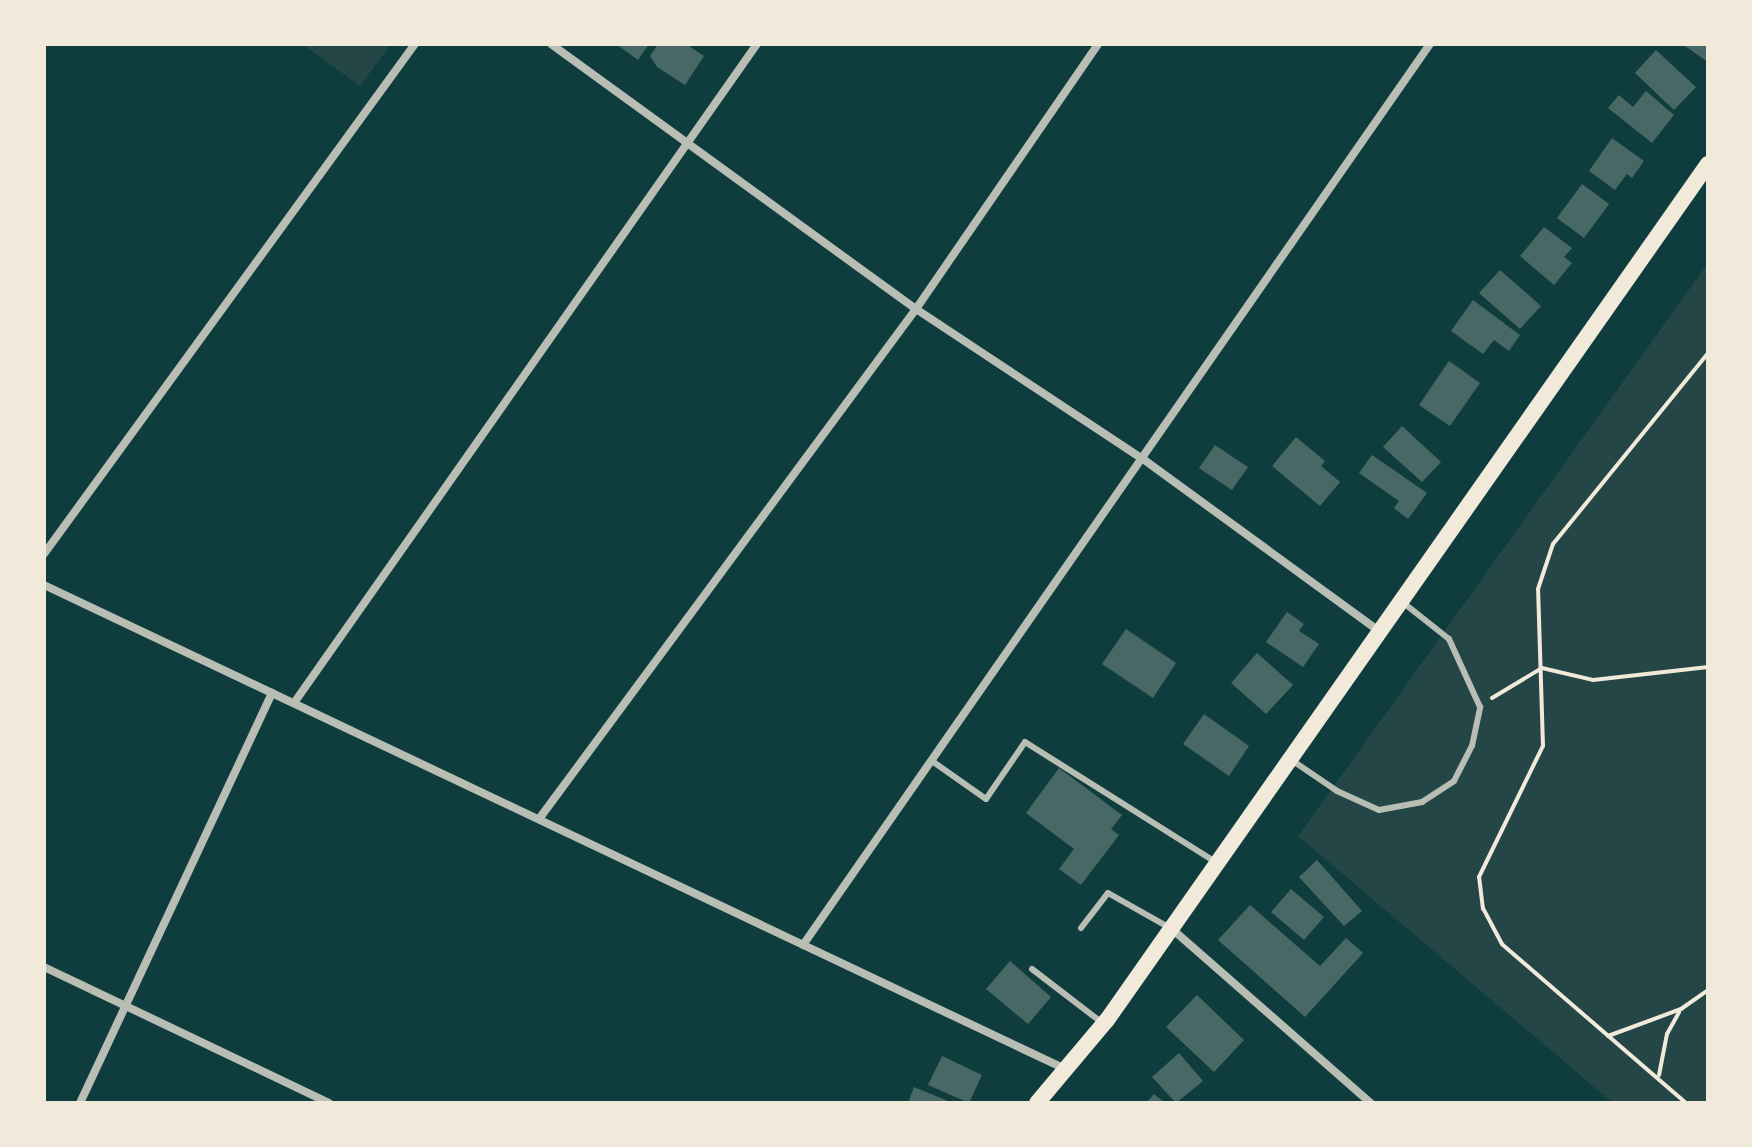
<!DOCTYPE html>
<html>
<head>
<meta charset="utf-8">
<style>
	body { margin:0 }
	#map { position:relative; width:1752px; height:1147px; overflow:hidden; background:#0f3d3e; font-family:"Public Sans",sans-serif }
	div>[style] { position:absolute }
	.green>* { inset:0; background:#244646 }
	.building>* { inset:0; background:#486865 }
	.path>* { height:4px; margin:-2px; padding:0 2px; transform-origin:2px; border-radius:2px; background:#f1e9da }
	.service>* { height:6px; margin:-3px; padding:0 3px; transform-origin:3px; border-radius:3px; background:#b8beb3 }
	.minor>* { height:8px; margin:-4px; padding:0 4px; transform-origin:4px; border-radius:4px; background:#b8beb3 }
	.secondary>* { height:16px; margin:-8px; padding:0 8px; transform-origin:8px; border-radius:8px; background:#f1e9da }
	span { translate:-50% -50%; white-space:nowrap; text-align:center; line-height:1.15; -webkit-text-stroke:8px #f1e9da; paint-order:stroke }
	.frame { position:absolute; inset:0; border:46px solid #f1e9da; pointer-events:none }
</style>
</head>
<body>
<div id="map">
	<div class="green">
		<div style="clip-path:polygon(302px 44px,391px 44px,360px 86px)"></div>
		<div style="clip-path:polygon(1708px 263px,1708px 1103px,1613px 1103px,1298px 836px)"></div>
	</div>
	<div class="building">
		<div style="clip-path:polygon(616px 44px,649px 44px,638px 60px)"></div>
		<div style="clip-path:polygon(658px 44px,686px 44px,704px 56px,685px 85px,657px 67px,650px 56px)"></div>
		<div style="clip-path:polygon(1682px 44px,1708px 44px,1708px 62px)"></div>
		<div style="clip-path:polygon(1656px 50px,1696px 87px,1674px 110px,1635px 73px)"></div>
		<div style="clip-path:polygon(1646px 91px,1674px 115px,1652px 143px,1608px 108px,1619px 95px,1633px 107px)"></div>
		<div style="clip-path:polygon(1612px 138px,1644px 161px,1632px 178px,1627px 174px,1615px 190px,1589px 171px)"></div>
		<div style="clip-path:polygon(1582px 184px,1609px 204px,1584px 238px,1557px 218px)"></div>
		<div style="clip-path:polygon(1544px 227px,1572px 248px,1564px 257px,1572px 263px,1554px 285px,1520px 256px)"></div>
		<div style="clip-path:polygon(1500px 270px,1541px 306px,1520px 329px,1479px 293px)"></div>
		<div style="clip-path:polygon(1473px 300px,1520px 335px,1509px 351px,1494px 340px,1483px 354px,1451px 331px)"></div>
		<div style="clip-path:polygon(1449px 361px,1480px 383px,1450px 426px,1419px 405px)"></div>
		<div style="clip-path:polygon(1402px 426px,1441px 462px,1422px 482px,1383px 447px)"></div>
		<div style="clip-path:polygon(1296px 437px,1325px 461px,1321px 466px,1340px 482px,1320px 506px,1272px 466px)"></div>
		<div style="clip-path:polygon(1215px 445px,1248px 467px,1232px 490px,1199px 468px)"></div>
		<div style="clip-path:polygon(1372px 455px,1427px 493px,1408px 519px,1394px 508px,1399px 501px,1359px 473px)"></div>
		<div style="clip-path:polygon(1287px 612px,1304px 624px,1299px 631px,1319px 644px,1303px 667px,1266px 642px)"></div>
		<div style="clip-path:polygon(1126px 629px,1176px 663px,1153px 698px,1102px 664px)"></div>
		<div style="clip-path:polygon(1257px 653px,1293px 685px,1266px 714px,1231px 683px)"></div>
		<div style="clip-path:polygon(1204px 714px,1249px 746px,1229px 776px,1183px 744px)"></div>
		<div style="clip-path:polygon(1059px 768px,1122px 815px,1111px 829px,1119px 835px,1081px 885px,1059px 869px,1074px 849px,1026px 813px)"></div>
		<div style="clip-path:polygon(1317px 860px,1362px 911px,1344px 926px,1299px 877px)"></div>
		<div style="clip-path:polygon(1291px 889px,1324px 917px,1304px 940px,1271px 912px)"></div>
		<div style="clip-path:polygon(1250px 905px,1320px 966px,1346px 938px,1363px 953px,1305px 1017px,1218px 940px)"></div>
		<div style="clip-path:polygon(1010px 961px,1051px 997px,1028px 1024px,986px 989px)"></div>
		<div style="clip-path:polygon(1197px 995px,1244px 1040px,1214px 1072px,1166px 1027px)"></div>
		<div style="clip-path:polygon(1179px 1053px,1203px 1081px,1176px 1103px,1152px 1077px)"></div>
		<div style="clip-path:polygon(942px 1056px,982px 1075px,969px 1103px,928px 1085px)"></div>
		<div style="clip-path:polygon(914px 1087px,953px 1103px,908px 1103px)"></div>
		<div style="clip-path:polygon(1154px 1094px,1165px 1103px,1146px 1103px)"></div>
	</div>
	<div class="path">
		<div style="left:1492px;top:698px;width:58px;rotate:-31deg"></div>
		<div style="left:1542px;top:668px;width:52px;rotate:13.2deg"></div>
		<div style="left:1593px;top:680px;width:116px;rotate:-6.4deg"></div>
		<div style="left:1608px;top:1036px;width:78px;rotate:-20.3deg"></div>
		<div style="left:1681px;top:1009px;width:33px;rotate:-35deg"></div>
		<div style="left:1659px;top:1075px;width:42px;rotate:-79deg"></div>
		<div style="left:1667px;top:1034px;width:25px;rotate:-61deg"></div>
		<div style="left:1686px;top:1103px;width:243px;rotate:-139.2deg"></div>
		<div style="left:1502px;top:944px;width:40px;rotate:-118deg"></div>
		<div style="left:1483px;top:909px;width:32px;rotate:-97deg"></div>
		<div style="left:1479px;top:877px;width:146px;rotate:-64deg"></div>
		<div style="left:1543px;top:746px;width:157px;rotate:-91.8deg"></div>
		<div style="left:1538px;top:589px;width:47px;rotate:-71.6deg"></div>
		<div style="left:1553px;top:544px;width:246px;rotate:-50.9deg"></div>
	</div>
	<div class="service">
		<div style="left:1290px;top:759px;width:57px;rotate:34.2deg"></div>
		<div style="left:1337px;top:791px;width:46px;rotate:24.3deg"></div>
		<div style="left:1379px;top:810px;width:44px;rotate:-10.5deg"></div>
		<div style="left:1422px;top:802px;width:38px;rotate:-33deg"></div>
		<div style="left:1454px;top:781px;width:39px;rotate:-63deg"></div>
		<div style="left:1472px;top:746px;width:40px;rotate:-78deg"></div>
		<div style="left:1480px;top:707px;width:75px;rotate:-114.5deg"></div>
		<div style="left:1449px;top:639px;width:61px;rotate:-141.6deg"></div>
		<div style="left:932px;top:761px;width:66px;rotate:35.1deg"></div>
		<div style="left:986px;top:799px;width:69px;rotate:-55.6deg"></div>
		<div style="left:1025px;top:742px;width:227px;rotate:32.2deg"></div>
		<div style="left:1081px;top:928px;width:44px;rotate:-52.4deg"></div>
		<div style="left:1108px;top:893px;width:69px;rotate:29.5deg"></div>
		<div style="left:1032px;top:969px;width:87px;rotate:37.5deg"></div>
	</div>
	<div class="minor">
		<div style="left:551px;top:44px;width:451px;rotate:36deg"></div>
		<div style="left:916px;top:309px;width:272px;rotate:33.5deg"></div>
		<div style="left:1143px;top:459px;width:292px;rotate:36.1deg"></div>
		<div style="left:44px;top:554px;width:631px;rotate:-53.97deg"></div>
		<div style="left:44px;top:585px;width:1130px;rotate:25.36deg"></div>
		<div style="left:294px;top:703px;width:805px;rotate:-54.91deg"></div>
		<div style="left:539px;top:819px;width:634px;rotate:-53.53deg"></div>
		<div style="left:916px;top:309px;width:321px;rotate:-55.5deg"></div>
		<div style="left:1172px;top:929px;width:264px;rotate:41.2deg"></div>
		<div style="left:803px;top:945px;width:1098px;rotate:-55.17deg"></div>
		<div style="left:44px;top:967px;width:316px;rotate:25.5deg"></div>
		<div style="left:80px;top:1103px;width:453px;rotate:-64.9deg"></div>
	</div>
	<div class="secondary">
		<div style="left:1037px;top:1103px;width:109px;rotate:-49.9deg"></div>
		<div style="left:1107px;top:1020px;width:1046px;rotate:-54.93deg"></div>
	</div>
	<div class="frame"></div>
</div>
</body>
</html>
